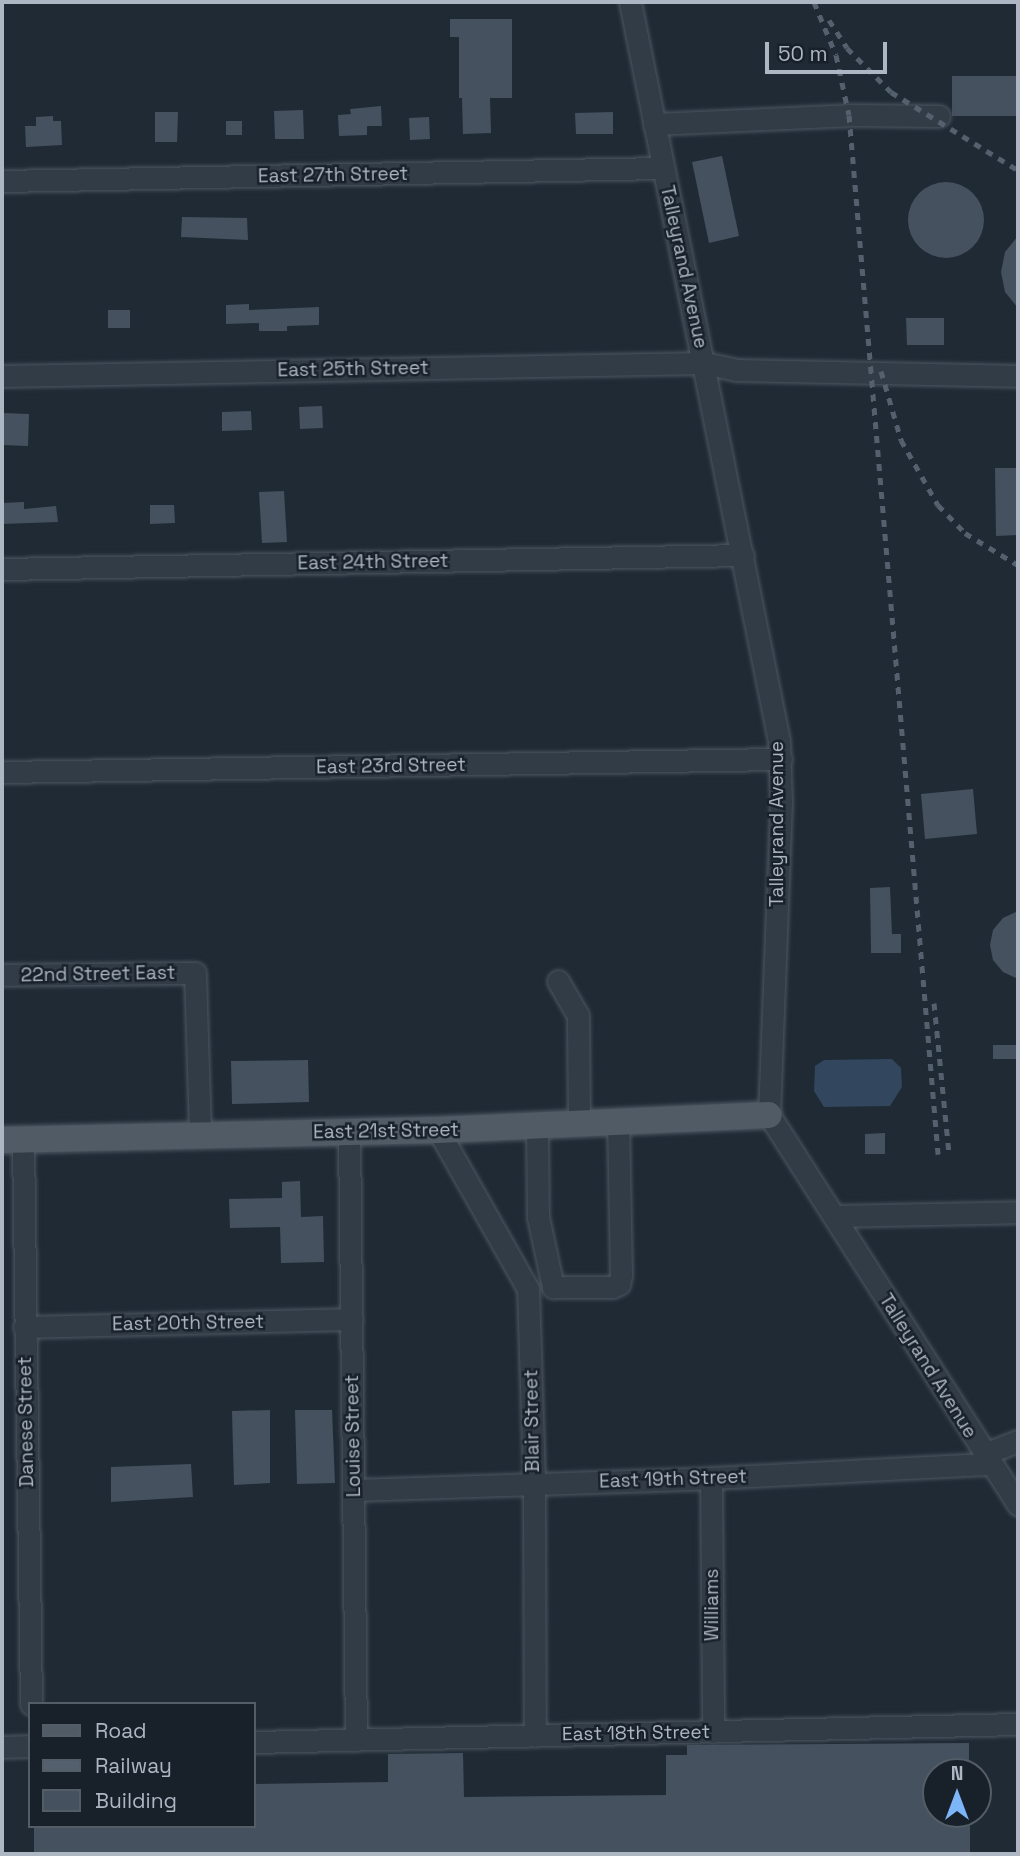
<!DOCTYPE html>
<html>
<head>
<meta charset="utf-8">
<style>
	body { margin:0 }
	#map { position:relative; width:1020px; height:1856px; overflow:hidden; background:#1f2a35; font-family:"Space Grotesk",sans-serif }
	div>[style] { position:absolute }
	.water>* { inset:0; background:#32475d }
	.building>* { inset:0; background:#45515f }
	.round { border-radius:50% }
	.roads { filter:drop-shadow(0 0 2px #4d5761) drop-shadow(0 0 2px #4d5761) }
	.minor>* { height:21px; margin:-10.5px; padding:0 10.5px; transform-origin:10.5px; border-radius:10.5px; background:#323c46 }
	.major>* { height:26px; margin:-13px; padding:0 13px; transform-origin:13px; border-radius:13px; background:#505b66 }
	.rail>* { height:5px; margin-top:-2.5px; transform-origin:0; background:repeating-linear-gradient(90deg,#54606d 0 7px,transparent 0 14px) }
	span { translate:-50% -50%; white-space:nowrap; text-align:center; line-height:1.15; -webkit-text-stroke:5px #18212a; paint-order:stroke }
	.street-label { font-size:19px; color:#acb7c3 }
	.frame { position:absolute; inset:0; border:4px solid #acb7c3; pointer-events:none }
	.legend { position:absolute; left:28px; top:1702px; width:228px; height:126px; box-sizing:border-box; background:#18212a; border:2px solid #535d67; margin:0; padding:9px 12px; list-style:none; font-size:21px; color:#acb7c3 }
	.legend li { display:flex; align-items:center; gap:14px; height:35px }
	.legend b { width:35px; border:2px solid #535d67 }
	.north { position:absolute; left:922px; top:1758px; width:70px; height:70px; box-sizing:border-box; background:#18212a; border:2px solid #535d67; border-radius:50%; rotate:0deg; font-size:19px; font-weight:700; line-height:28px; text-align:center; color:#acb7c3 }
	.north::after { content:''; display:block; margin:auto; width:24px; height:32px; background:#7cb5f8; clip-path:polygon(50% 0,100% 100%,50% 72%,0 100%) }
	.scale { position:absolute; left:765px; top:42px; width:122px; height:32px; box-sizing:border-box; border:4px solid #acb7c3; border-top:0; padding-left:9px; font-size:21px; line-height:24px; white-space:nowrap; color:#acb7c3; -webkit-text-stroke:5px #18212a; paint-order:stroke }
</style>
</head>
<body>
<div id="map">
	<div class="water">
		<div style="clip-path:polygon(892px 1059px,901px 1068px,902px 1087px,890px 1106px,824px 1107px,814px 1091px,815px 1066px,824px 1060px)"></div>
	</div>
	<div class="building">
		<div style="clip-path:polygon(450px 19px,512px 19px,512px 98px,490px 98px,491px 133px,463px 134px,462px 98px,459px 98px,459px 37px,450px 37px)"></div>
		<div style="clip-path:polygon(952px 76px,1018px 76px,1018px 116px,952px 116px)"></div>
		<div style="clip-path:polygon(381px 106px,382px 126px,367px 126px,367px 135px,339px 136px,338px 115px,351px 114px,350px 109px)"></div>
		<div style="clip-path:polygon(303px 110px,304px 139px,275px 139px,274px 111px)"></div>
		<div style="clip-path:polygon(155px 112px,178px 112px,177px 142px,155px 142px)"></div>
		<div style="clip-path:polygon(613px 112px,613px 134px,576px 134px,575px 113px)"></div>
		<div style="clip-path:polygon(53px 116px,53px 121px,61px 121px,62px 145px,26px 147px,25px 126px,36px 126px,36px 117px)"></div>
		<div style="clip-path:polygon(429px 117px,430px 139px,410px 140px,409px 118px)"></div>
		<div style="clip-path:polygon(226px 121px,242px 121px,242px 135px,226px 135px)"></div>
		<div style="clip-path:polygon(722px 156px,739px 236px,709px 243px,692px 162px)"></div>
		<div class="round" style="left:908px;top:182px;width:76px;height:76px"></div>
		<div style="clip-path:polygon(182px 217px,247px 218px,248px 240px,181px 237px)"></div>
		<div style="clip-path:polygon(1018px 236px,1018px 308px,1005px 292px,1001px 272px,1005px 252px)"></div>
		<div style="clip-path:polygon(249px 304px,249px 310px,319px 307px,319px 325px,287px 326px,287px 331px,259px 331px,259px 323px,226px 324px,226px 305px)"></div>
		<div style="clip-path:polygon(108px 310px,130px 310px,130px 328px,108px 328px)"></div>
		<div style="clip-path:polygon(906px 318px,944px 318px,944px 345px,907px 345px)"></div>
		<div style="clip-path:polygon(322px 406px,323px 428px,300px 429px,299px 407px)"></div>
		<div style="clip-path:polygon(251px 411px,252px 430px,222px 431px,222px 412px)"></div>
		<div style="clip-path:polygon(2px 413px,29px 414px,28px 446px,2px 445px)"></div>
		<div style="clip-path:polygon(995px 468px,1018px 468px,1018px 535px,996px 536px)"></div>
		<div style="clip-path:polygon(284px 491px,287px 542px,262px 543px,259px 492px)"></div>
		<div style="clip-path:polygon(24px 502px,24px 509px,56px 506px,58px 522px,2px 524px,2px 503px)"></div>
		<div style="clip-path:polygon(150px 505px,174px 505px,175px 523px,150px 524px)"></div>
		<div style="clip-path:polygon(973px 789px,977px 834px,925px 839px,921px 794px)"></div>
		<div style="clip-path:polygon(890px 887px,892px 934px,901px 934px,901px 953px,871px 953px,870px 888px)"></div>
		<div style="clip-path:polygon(1018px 911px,1018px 979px,1003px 972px,993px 960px,990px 945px,993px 930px,1003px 918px)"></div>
		<div style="clip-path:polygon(993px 1045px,1018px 1045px,1018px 1059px,993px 1059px)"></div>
		<div style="clip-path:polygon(308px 1060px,309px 1102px,232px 1104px,231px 1061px)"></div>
		<div style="clip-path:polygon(885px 1133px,885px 1154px,865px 1154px,865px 1134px)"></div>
		<div style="clip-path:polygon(300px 1181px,301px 1217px,323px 1216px,324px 1262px,281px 1263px,280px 1227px,230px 1228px,229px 1199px,282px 1198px,282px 1182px)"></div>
		<div style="clip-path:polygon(270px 1410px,270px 1483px,234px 1485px,232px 1411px)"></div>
		<div style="clip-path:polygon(295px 1410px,332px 1410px,335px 1483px,297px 1484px)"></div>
		<div style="clip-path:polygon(191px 1464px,193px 1497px,111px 1502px,111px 1467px)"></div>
		<div style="clip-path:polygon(969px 1743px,969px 1772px,936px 1772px,936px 1814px,970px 1814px,970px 1854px,34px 1854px,34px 1826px,254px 1826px,254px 1784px,388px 1782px,388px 1754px,463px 1753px,464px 1797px,666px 1795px,666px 1755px,687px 1755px,687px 1745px)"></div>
	</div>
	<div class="roads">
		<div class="minor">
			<div style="left:630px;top:2px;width:754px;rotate:78.6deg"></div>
			<div style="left:779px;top:741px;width:62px;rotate:88.2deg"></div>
			<div style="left:781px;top:803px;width:312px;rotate:92.2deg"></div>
			<div style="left:769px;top:1115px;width:463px;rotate:57.4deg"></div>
			<div style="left:654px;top:124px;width:195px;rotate:-2.6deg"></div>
			<div style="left:849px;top:115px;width:90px;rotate:0.6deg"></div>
			<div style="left:2px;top:181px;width:661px;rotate:-1.13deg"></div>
			<div style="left:2px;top:376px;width:702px;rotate:-1.06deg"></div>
			<div style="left:704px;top:363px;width:33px;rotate:12deg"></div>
			<div style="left:736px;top:370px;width:282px;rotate:1.2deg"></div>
			<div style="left:2px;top:569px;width:741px;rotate:-1.08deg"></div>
			<div style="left:2px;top:772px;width:779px;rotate:-0.96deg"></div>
			<div style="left:2px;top:975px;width:193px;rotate:-0.6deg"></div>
			<div style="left:195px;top:973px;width:163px;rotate:88.2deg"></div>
			<div style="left:558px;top:981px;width:39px;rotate:60deg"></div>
			<div style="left:578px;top:1015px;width:109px;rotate:89.5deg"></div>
			<div style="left:537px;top:1126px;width:91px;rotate:89.4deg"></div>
			<div style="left:538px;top:1217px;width:72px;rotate:77.9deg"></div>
			<div style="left:553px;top:1287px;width:59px"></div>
			<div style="left:612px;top:1287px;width:8px;rotate:-23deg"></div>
			<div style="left:619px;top:1284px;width:9px;rotate:-77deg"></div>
			<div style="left:621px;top:1275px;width:152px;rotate:-91.1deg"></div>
			<div style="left:438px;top:1130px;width:183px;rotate:60.5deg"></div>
			<div style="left:528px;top:1289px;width:195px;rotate:88.2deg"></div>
			<div style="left:534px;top:1484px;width:252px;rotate:89.8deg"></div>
			<div style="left:349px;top:1132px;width:608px;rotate:89.34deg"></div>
			<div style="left:23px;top:1140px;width:564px;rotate:89.19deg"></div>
			<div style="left:834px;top:1216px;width:184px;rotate:-1.2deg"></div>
			<div style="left:24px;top:1327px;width:328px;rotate:-1.4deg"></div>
			<div style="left:984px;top:1454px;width:36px;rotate:-21deg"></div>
			<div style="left:711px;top:1478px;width:254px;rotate:89.5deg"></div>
			<div style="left:354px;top:1490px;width:357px;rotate:-1.9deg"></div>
			<div style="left:711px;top:1478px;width:280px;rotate:-2.9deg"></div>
			<div style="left:254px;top:1742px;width:764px;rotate:-1.35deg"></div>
			<div style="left:2px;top:1747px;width:28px;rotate:-2deg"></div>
		</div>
		<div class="major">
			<div style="left:2px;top:1140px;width:436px;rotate:-1.3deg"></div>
			<div style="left:438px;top:1130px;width:331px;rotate:-2.6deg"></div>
		</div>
	</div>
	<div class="rail">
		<div style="left:814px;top:2px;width:57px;rotate:67.5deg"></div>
		<div style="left:836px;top:55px;width:61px;rotate:77.8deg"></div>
		<div style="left:849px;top:115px;width:1043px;rotate:85.1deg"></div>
		<div style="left:829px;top:20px;width:33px;rotate:57deg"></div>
		<div style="left:847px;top:48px;width:62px;rotate:45deg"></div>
		<div style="left:891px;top:92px;width:149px;rotate:31.6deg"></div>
		<div style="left:881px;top:371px;width:72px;rotate:73.8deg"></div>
		<div style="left:901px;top:440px;width:75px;rotate:60.4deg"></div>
		<div style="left:938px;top:505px;width:39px;rotate:46deg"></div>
		<div style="left:965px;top:533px;width:62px;rotate:31.1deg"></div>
		<div style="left:934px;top:1003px;width:152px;rotate:84.3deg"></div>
	</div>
	<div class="street-label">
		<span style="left:333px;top:175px;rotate:-1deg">East 27th Street</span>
		<span style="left:684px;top:267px;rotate:78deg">Talleyrand Avenue</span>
		<span style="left:353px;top:369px;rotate:-1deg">East 25th Street</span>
		<span style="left:373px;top:562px;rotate:-1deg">East 24th Street</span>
		<span style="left:391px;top:766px;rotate:-1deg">East 23rd Street</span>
		<span style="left:777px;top:824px;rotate:-90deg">Talleyrand Avenue</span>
		<span style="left:98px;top:974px;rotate:-1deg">22nd Street East</span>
		<span style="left:386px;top:1131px;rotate:-1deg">East 21st Street</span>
		<span style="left:188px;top:1323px;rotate:-1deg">East 20th Street</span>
		<span style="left:928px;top:1366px;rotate:58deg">Talleyrand Avenue</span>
		<span style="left:532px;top:1421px;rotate:-91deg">Blair Street</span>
		<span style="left:26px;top:1422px;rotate:-91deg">Danese Street</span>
		<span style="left:353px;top:1436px;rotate:-91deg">Louise Street</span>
		<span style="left:673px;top:1479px;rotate:-2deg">East 19th Street</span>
		<span style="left:712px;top:1605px;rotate:-90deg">Williams</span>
		<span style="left:636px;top:1733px;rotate:-1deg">East 18th Street</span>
	</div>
	<div class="frame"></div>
	<ul class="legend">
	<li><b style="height:9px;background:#505b66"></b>Road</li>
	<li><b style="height:9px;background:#54606d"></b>Railway</li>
	<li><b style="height:19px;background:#45515f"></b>Building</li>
	</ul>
	<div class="north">N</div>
	<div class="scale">50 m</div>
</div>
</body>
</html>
